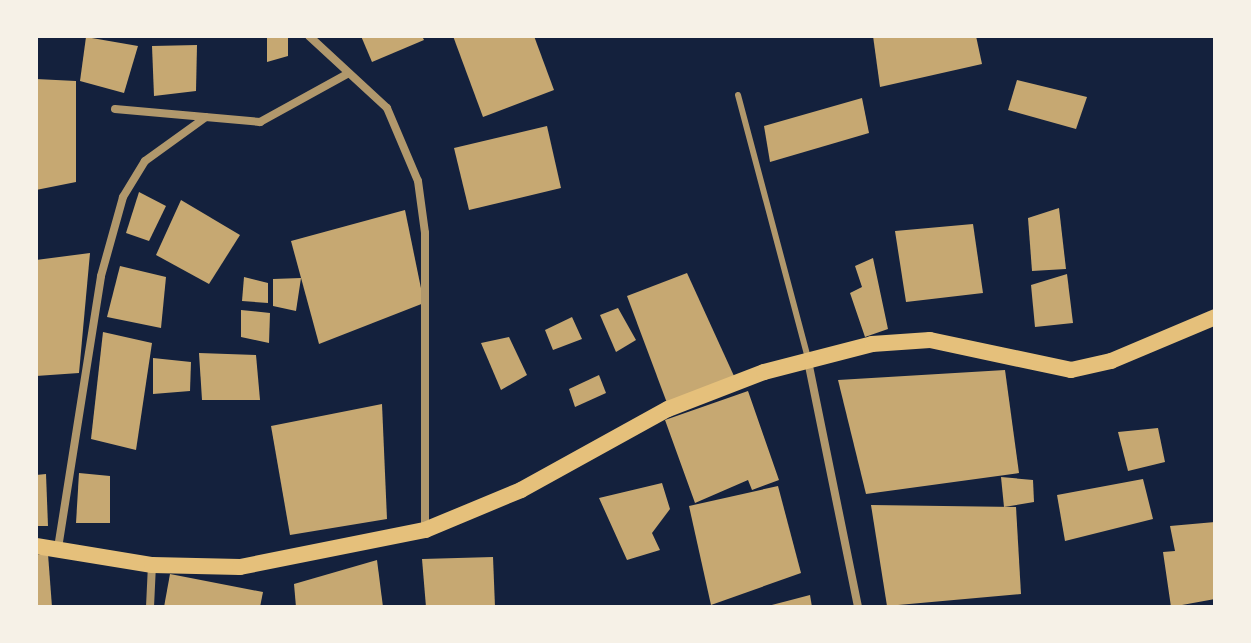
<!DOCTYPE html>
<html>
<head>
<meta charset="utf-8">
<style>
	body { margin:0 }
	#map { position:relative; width:1251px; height:643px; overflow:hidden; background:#14213d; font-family:Karla,sans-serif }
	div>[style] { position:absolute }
	.building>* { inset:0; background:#c6a872 }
	.service>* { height:6px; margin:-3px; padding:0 3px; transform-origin:3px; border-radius:3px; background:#b1986c }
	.minor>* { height:8px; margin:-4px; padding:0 4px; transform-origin:4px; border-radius:4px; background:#b1986c }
	.secondary>* { height:16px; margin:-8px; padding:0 8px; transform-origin:8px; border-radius:8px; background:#e5c07b }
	span { translate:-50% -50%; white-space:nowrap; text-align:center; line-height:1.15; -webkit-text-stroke:6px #f6f1e7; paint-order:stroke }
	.frame { position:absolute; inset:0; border:38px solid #f6f1e7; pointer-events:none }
</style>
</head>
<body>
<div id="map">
	<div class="building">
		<div style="clip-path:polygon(267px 36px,288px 36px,288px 56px,267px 62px)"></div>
		<div style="clip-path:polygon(361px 36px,422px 36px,424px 40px,372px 62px)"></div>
		<div style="clip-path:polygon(453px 36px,534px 36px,554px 90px,483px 117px)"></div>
		<div style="clip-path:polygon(873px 36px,976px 36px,982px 64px,880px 87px)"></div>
		<div style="clip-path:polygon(86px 37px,138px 46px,124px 93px,80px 81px)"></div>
		<div style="clip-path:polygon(197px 45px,196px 91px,154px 96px,152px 46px)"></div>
		<div style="clip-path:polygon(36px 79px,76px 81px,76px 182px,36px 190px)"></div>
		<div style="clip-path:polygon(1017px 80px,1087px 97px,1076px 129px,1008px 110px)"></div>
		<div style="clip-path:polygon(862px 98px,869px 133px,770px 162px,764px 126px)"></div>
		<div style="clip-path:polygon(547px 126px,561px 188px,469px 210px,454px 148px)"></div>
		<div style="clip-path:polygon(139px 192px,166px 206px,149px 241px,126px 233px)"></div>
		<div style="clip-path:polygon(181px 200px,240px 235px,209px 284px,156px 255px)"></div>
		<div style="clip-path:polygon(1059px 208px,1066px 269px,1032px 271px,1028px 218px)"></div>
		<div style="clip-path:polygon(405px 210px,424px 303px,319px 344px,291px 241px)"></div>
		<div style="clip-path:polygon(973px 224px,983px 293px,906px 302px,895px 231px)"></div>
		<div style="clip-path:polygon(90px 253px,79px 373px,36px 376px,36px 260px)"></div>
		<div style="clip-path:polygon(873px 258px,888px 329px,865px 337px,850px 293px,862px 287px,855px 266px)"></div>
		<div style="clip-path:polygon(120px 266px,166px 277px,161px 328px,107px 317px)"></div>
		<div style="clip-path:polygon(687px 273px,734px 376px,667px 403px,627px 296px)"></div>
		<div style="clip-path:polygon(1067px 274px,1073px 323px,1035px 327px,1031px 285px)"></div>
		<div style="clip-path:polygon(244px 277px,268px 283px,268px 303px,242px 301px)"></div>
		<div style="clip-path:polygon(301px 278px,296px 311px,273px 306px,273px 279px)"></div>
		<div style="clip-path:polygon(618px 308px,636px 340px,616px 352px,600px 315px)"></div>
		<div style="clip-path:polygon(241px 310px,270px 313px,269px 343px,241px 337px)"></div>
		<div style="clip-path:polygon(572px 317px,582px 339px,553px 350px,545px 330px)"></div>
		<div style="clip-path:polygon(103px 332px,152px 343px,136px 450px,91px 439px)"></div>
		<div style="clip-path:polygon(509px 337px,527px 375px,501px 390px,481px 343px)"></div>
		<div style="clip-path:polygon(199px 353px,256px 355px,260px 400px,202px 400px)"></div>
		<div style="clip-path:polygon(153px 358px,191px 362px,190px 391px,153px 394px)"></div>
		<div style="clip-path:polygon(1005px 370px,1019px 473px,866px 494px,838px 380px)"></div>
		<div style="clip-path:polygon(599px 375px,606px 393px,575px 407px,569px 389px)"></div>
		<div style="clip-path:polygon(748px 391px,779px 480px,752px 490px,748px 480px,695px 503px,665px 420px)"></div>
		<div style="clip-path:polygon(382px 404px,387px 519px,290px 535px,271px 426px)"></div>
		<div style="clip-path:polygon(1158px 428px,1165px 462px,1128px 471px,1118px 432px)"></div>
		<div style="clip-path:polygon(79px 473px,110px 476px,110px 523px,76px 523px)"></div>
		<div style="clip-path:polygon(46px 474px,48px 526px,36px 526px,36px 475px)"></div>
		<div style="clip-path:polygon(1001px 477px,1033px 480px,1034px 502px,1004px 507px)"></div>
		<div style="clip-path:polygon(1143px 479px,1153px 519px,1065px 541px,1057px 495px)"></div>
		<div style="clip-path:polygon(662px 483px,670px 509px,652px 533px,660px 550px,627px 560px,599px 498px)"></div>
		<div style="clip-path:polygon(778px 486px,801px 573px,711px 605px,689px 506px)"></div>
		<div style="clip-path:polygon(871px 505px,1016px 507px,1021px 594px,887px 606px)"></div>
		<div style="clip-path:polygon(1215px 522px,1215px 599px,1171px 607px,1163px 552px,1175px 551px,1170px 526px)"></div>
		<div style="clip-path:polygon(48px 554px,52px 607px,36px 607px,36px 555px)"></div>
		<div style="clip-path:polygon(493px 557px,495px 607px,426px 607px,422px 559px)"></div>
		<div style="clip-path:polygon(377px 560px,383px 607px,296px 607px,294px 584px)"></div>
		<div style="clip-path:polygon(170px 574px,263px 592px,260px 607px,164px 607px)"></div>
		<div style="clip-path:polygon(810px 595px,812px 607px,768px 607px,768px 606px)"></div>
	</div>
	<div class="service">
		<div style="left:738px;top:95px;width:272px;rotate:75.1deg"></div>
	</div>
	<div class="minor">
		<div style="left:309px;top:36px;width:106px;rotate:42.7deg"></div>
		<div style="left:387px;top:108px;width:79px;rotate:67deg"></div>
		<div style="left:418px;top:181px;width:52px;rotate:82.3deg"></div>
		<div style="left:425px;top:233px;width:297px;rotate:90deg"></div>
		<div style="left:115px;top:109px;width:146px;rotate:5.1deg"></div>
		<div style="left:260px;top:122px;width:99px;rotate:-28.9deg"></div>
		<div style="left:808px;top:361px;width:251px;rotate:78.5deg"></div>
		<div style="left:58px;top:548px;width:275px;rotate:-81deg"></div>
		<div style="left:101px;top:276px;width:82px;rotate:-74.4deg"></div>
		<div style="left:123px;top:197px;width:42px;rotate:-58.6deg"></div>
		<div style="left:145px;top:161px;width:75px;rotate:-35.8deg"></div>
		<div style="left:150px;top:607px;width:42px;rotate:-87.3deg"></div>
	</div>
	<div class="secondary">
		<div style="left:36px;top:546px;width:118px;rotate:9.3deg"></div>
		<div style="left:152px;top:565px;width:88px;rotate:1.3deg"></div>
		<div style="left:240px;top:567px;width:189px;rotate:-11.3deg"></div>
		<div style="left:425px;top:530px;width:104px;rotate:-22.6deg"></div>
		<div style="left:521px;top:490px;width:168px;rotate:-28.9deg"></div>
		<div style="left:668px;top:409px;width:103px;rotate:-21.1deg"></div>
		<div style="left:764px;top:372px;width:112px;rotate:-14.5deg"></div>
		<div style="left:872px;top:344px;width:58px;rotate:-3.9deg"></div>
		<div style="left:930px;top:340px;width:144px;rotate:12deg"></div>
		<div style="left:1071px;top:370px;width:41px;rotate:-12.7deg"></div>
		<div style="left:1111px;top:361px;width:113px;rotate:-22.9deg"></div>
	</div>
	<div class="frame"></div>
</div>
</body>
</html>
